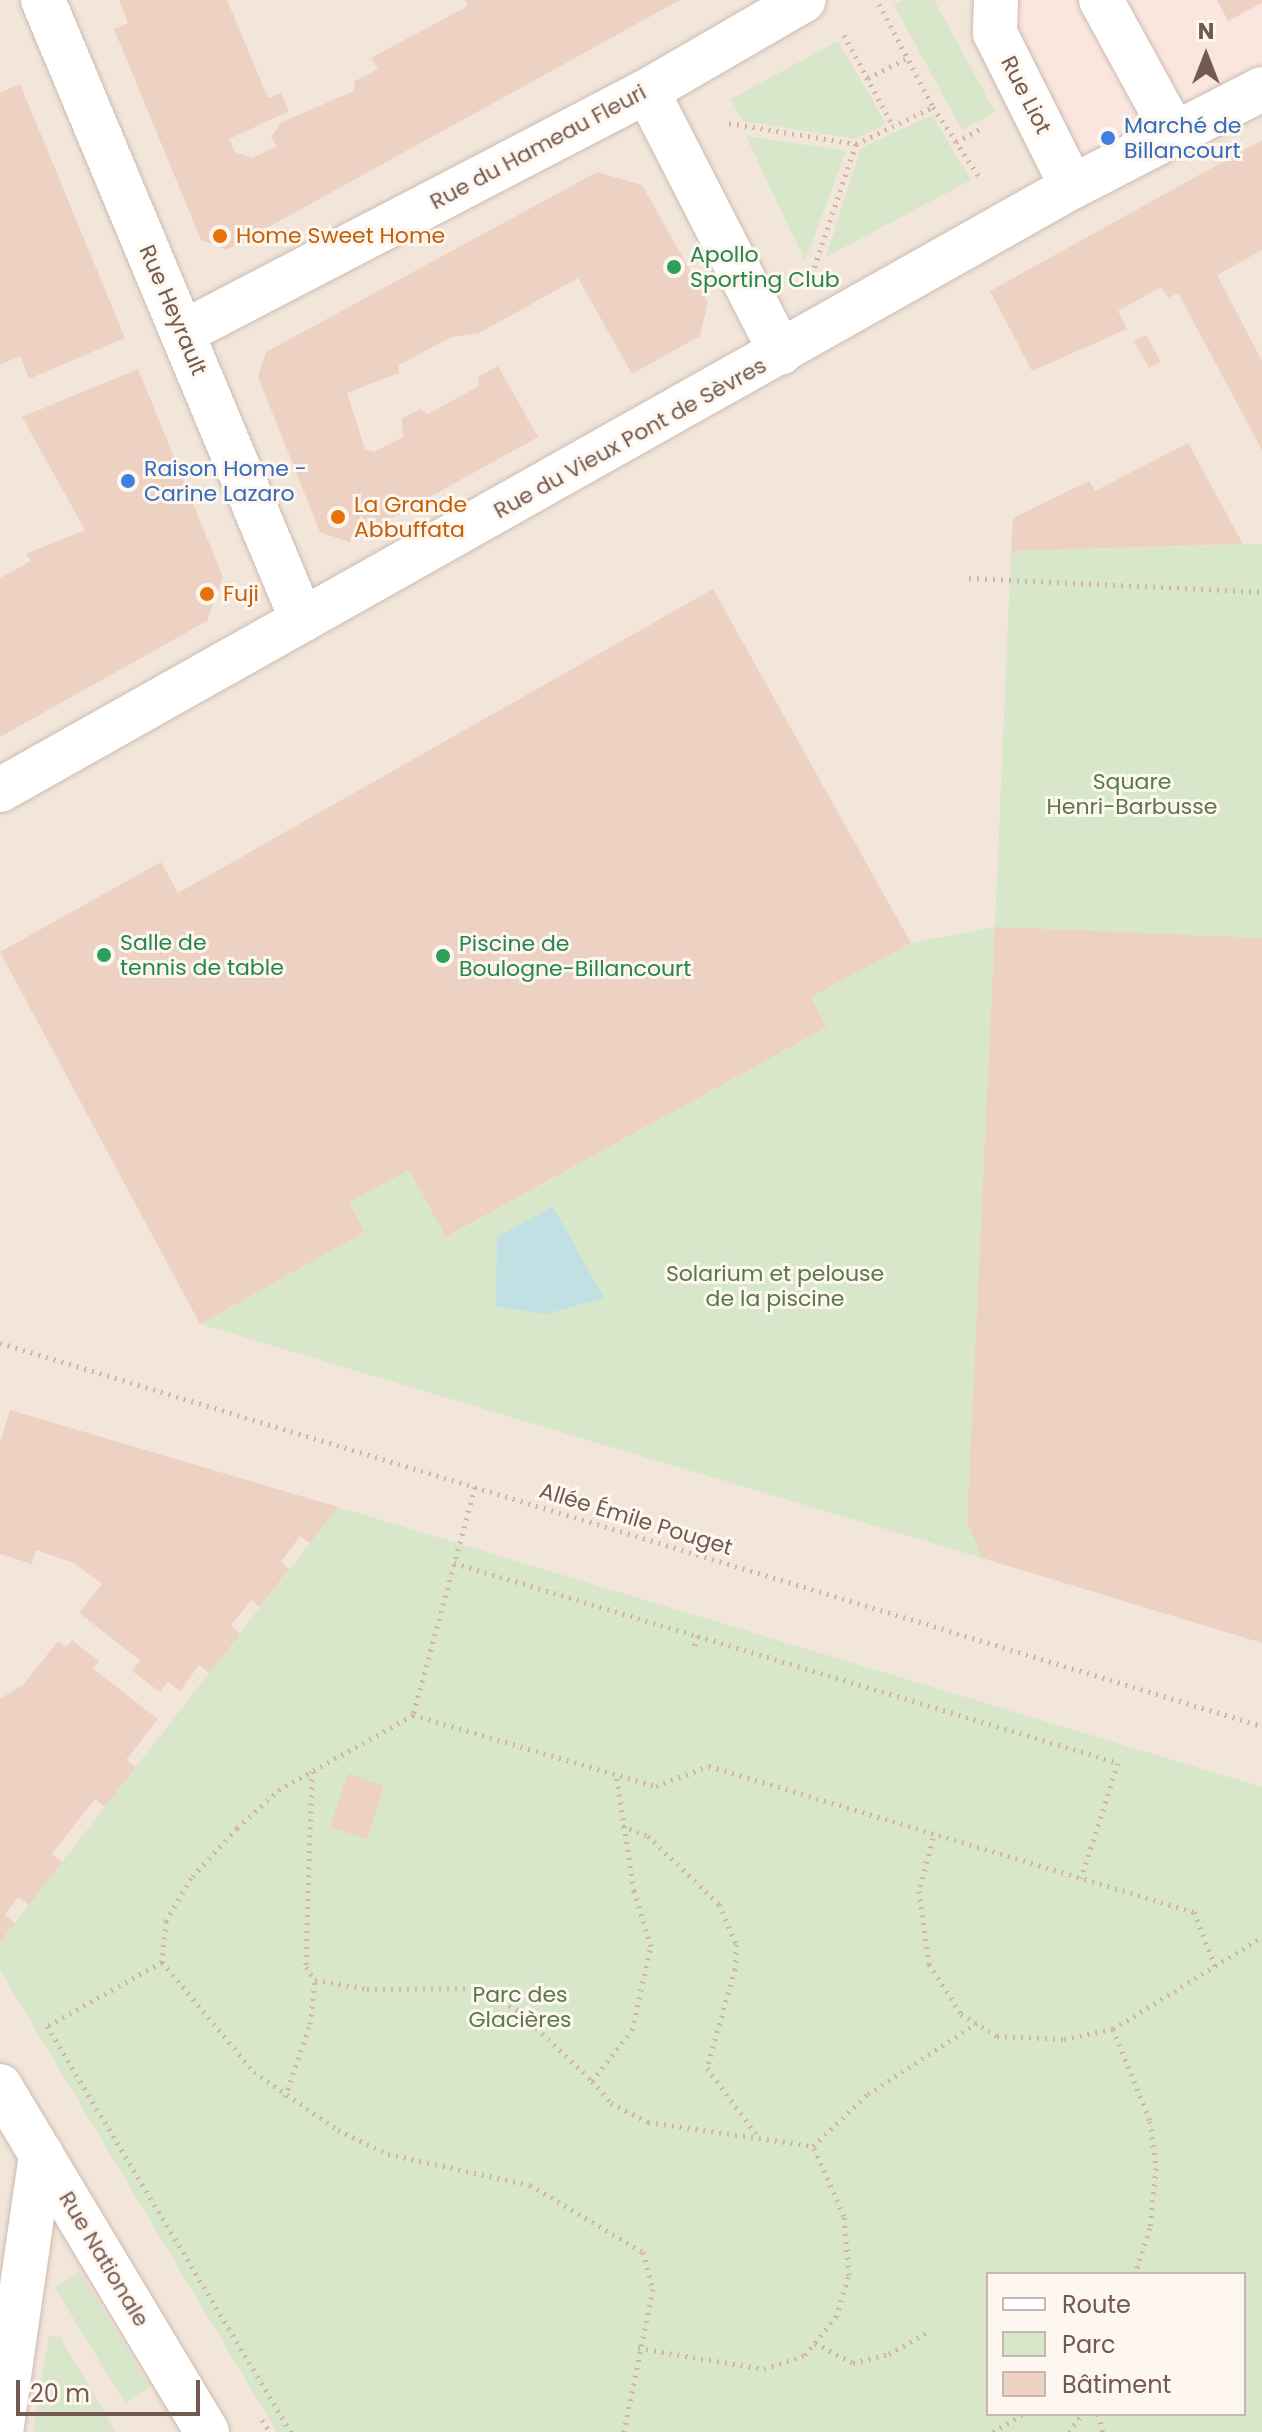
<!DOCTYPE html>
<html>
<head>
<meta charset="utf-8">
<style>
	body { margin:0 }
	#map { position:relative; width:1262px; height:2432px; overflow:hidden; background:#fbf3ea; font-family:Poppins,sans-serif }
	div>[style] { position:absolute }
	.residential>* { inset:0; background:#f2e5d9 }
	.commercial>* { inset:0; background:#fae5df }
	.green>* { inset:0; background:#d8e7c9 }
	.water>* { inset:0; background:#c0e0e3 }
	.building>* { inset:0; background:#edd2c4 }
	.path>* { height:5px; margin-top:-2.5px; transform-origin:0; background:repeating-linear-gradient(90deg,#d3b5a7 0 2px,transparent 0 8px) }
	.roads { filter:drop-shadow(0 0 2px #ccbbb1) drop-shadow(0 0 2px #ccbbb1) }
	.minor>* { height:44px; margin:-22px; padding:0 22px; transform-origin:22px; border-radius:22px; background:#fff }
	.dots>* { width:22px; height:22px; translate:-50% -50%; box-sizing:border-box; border:4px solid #fdf7f0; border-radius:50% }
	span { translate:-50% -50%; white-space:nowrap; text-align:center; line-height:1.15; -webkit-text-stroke:6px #fdf7f0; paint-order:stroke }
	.street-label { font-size:22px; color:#735a50 }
	.shop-label { font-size:22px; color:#366cbe }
	.left { translate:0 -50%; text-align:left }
	.food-label { font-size:22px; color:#c56008 }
	.leisure-label { font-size:22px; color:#27864d }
	.park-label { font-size:22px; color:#5a7849 }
	.legend { position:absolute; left:986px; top:2272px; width:260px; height:144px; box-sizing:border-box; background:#fdf7f0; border:2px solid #c6b8b0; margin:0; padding:10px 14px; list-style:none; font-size:24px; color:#735a50 }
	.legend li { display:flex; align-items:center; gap:16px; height:40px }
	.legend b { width:40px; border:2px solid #c6b8b0 }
	.north { position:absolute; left:1166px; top:16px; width:80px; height:80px; -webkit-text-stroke:6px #fdf7f0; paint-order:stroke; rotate:0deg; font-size:22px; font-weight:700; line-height:32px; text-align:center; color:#735a50 }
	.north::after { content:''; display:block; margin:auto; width:28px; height:36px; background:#735a50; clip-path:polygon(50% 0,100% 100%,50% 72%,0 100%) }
	.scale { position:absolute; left:16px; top:2380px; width:184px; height:36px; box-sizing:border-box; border:4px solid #735a50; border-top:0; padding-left:10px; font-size:24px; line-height:28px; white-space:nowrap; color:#735a50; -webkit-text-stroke:6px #fdf7f0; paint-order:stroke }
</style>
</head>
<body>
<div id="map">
	<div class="residential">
		<div style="clip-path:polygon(evenodd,0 0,1262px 0,1262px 2432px,0 2432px,0 0,988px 2274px,1244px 2274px,1244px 2414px,988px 2414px,988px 2274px)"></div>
	</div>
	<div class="commercial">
		<div style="clip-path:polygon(983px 0,1262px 0,1262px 89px,1072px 187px)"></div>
	</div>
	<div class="green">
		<div style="clip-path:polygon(904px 0,934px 0,995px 112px,962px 130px,894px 5px)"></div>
		<div style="clip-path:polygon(838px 41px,886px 124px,855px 139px,743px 121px,731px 99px)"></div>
		<div style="clip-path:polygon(932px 115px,971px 180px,826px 257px,861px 148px)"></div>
		<div style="clip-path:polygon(746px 136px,846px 151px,805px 261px)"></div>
		<div style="clip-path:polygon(1262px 544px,1262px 938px,967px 1522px,982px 1558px,200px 1324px,365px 1232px,349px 1202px,409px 1170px,447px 1237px,827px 1027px,811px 997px,911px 943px,995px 927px,1011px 551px)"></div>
		<div style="clip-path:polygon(evenodd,338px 1507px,1262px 1787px,1262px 2432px,277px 2432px,0 1970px,0 1942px,338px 1507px,988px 2274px,1244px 2274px,1244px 2414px,988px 2414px,988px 2274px)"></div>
		<div style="clip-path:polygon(80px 2272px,150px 2387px,125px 2403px,55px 2288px)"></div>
		<div style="clip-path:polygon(49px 2336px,60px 2337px,116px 2432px,33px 2432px)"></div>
	</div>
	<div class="water">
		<div style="clip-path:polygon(553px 1207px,604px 1298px,546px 1314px,496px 1306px,497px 1237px)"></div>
	</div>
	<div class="building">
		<div style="clip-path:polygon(119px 0,227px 0,268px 98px,281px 93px,289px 111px,229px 139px,235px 152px,252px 158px,277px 146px,271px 137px,282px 122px,354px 91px,355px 81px,378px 69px,371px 58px,468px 6px,465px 0,680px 0,227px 250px,201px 240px,114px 29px,128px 23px)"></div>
		<div style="clip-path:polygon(1217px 0,1262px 0,1262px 3px,1228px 21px)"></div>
		<div style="clip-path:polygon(20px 84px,125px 338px,29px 379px,20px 356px,0 365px,0 93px)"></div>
		<div style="clip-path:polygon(1262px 140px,1262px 250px,1217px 275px,1262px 361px,1262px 450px,1178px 293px,1168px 298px,1161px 287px,1118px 311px,1127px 329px,1032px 371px,990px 291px)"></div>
		<div style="clip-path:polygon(597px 172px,642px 185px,708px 302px,700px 336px,632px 374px,578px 278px,479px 333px,451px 337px,399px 365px,399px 373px,347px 393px,365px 449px,374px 452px,403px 437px,402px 418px,420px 409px,428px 414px,479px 386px,478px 377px,498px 366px,538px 437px,349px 542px,320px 532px,258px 377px,266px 352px)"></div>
		<div style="clip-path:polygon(1146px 335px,1161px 362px,1149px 368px,1134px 341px)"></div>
		<div style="clip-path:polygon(138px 369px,223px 577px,207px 621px,0 737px,0 578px,31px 561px,26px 554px,85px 530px,22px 417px)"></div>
		<div style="clip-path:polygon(1188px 443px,1243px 544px,1011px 551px,1013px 518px,1089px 481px,1095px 491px)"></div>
		<div style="clip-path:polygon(713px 589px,911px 943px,811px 997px,827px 1027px,446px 1237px,409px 1170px,349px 1202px,365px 1232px,200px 1324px,0 952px,161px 862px,178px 893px)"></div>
		<div style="clip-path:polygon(995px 927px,1262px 938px,1262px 1643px,982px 1558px,967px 1522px)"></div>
		<div style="clip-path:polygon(10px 1410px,338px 1507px,310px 1543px,300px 1536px,281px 1562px,289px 1569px,260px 1607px,251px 1600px,231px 1625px,240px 1634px,209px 1673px,199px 1665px,180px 1691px,168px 1682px,160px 1692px,132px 1671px,140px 1660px,79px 1613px,102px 1584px,74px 1563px,36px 1550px,32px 1564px,0 1554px,0 1443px)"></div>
		<div style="clip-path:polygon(72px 1640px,99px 1661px,93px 1669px,158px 1719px,126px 1760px,136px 1767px,105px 1807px,95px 1799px,52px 1854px,62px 1862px,29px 1905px,18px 1897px,5px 1915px,15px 1923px,0 1942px,0 1699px,23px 1685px,58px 1641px,66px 1647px)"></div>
		<div style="clip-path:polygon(348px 1773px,384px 1786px,367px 1839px,330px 1827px)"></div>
	</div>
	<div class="path">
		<div style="left:879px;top:4px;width:116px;rotate:62.3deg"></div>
		<div style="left:844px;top:35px;width:103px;rotate:61.7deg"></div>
		<div style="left:868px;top:78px;width:44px;rotate:-27.1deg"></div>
		<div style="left:729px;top:123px;width:129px;rotate:9.4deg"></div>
		<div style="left:856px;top:144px;width:134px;rotate:108.7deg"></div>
		<div style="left:956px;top:142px;width:31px;rotate:-29deg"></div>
		<div style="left:856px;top:144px;width:85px;rotate:-25.7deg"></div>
		<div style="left:933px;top:107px;width:85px;rotate:56.5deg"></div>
		<div style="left:969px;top:578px;width:293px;rotate:2.7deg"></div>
		<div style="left:0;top:1343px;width:1319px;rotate:16.88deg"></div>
		<div style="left:475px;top:1487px;width:236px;rotate:105.2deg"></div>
		<div style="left:413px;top:1715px;width:152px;rotate:150.9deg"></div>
		<div style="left:280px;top:1789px;width:58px;rotate:137.8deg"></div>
		<div style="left:237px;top:1828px;width:68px;rotate:132.6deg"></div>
		<div style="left:191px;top:1878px;width:50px;rotate:120.2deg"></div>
		<div style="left:166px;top:1921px;width:41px;rotate:95.6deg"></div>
		<div style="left:162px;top:1962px;width:143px;rotate:50.1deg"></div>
		<div style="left:254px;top:2072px;width:102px;rotate:34.6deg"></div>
		<div style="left:338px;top:2130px;width:55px;rotate:25.6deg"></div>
		<div style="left:388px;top:2154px;width:145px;rotate:12.3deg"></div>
		<div style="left:530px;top:2185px;width:131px;rotate:30.7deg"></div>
		<div style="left:643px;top:2252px;width:38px;rotate:75deg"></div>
		<div style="left:653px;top:2289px;width:146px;rotate:101.5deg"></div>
		<div style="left:454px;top:1563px;width:255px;rotate:16.7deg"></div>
		<div style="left:698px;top:1636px;width:15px;rotate:110deg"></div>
		<div style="left:698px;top:1636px;width:439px;rotate:16.8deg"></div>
		<div style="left:1118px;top:1763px;width:121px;rotate:107.8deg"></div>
		<div style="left:413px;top:1715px;width:253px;rotate:16.3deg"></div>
		<div style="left:656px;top:1786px;width:57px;rotate:-20.7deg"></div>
		<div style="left:709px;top:1766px;width:506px;rotate:16.75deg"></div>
		<div style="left:1194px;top:1912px;width:58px;rotate:68.7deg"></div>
		<div style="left:312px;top:1771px;width:196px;rotate:91.8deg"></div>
		<div style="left:306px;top:1967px;width:16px;rotate:55deg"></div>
		<div style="left:315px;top:1980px;width:53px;rotate:9.8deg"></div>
		<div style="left:367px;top:1989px;width:115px;rotate:-0.5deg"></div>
		<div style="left:482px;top:1988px;width:44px;rotate:31.9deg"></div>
		<div style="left:519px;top:2011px;width:101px;rotate:43.8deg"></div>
		<div style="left:592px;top:2081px;width:65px;rotate:-51.9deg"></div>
		<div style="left:632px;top:2030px;width:86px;rotate:-77.3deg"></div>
		<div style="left:651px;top:1946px;width:58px;rotate:-107.2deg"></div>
		<div style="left:634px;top:1891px;width:118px;rotate:-98.7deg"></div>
		<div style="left:622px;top:1826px;width:28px;rotate:21deg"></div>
		<div style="left:648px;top:1836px;width:98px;rotate:43.8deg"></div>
		<div style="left:719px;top:1904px;width:43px;rotate:67deg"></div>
		<div style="left:736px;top:1944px;width:25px;rotate:92deg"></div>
		<div style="left:735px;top:1969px;width:103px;rotate:105.8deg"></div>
		<div style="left:707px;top:2068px;width:82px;rotate:53.4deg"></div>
		<div style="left:933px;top:1838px;width:55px;rotate:104.8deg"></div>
		<div style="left:919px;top:1891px;width:74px;rotate:82.2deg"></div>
		<div style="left:929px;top:1964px;width:59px;rotate:57.4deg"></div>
		<div style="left:961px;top:2014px;width:42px;rotate:31.4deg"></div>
		<div style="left:997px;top:2036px;width:67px;rotate:2.6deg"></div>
		<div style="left:1064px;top:2039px;width:50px;rotate:-11.5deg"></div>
		<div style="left:1113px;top:2029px;width:175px;rotate:-31.7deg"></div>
		<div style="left:162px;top:1962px;width:132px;rotate:150.9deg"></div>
		<div style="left:47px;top:2026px;width:474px;rotate:59deg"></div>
		<div style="left:1113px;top:2029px;width:99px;rotate:68.1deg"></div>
		<div style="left:1150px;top:2121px;width:47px;rotate:82.7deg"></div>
		<div style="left:1156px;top:2168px;width:60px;rotate:95.7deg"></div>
		<div style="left:1150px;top:2228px;width:48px;rotate:108.1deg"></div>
		<div style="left:592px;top:2081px;width:29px;rotate:49deg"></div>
		<div style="left:611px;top:2103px;width:42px;rotate:27.2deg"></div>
		<div style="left:648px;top:2122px;width:167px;rotate:8.3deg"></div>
		<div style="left:285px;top:2097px;width:77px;rotate:-71.1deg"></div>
		<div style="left:310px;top:2024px;width:44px;rotate:-83.5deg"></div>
		<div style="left:815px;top:2343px;width:43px;rotate:27.8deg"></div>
		<div style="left:853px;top:2363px;width:37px;rotate:-14deg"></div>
		<div style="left:889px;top:2354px;width:45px;rotate:-29.4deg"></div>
		<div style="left:638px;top:2348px;width:128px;rotate:9.5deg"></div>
		<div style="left:764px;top:2369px;width:43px;rotate:-18.9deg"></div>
		<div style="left:805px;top:2355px;width:49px;rotate:-50.8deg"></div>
		<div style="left:836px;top:2317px;width:44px;rotate:-72.8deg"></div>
		<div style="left:849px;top:2275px;width:59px;rotate:-94.8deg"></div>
		<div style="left:844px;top:2216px;width:77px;rotate:-113.9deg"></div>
		<div style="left:813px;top:2146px;width:76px;rotate:-43.4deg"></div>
		<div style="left:868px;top:2094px;width:130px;rotate:-33.1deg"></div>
		<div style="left:1098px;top:2414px;width:19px;rotate:74deg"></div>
		<div style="left:262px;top:2420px;width:14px;rotate:56deg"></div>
		<div style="left:993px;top:2432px;width:35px;rotate:-31deg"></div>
		<div style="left:1069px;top:2432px;width:22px;rotate:-54deg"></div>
	</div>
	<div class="roads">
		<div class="minor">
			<div style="left:43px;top:0;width:672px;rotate:67.33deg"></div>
			<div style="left:996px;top:0;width:33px;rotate:92deg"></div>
			<div style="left:995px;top:33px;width:172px;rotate:63.4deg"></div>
			<div style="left:1101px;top:0;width:154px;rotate:61.3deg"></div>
			<div style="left:647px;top:91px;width:294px;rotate:62.9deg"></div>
			<div style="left:182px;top:333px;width:524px;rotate:-27.49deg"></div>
			<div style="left:647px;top:91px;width:181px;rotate:-30.1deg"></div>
			<div style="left:0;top:790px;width:1230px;rotate:-29.36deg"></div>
			<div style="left:1072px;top:187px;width:214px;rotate:-27.3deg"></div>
			<div style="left:0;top:2086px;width:403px;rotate:59.1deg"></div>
			<div style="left:1px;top:2432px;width:281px;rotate:-81.8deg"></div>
		</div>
	</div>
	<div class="dots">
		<div style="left:1108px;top:138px;background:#3f7fe0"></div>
		<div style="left:220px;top:236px;background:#e8710a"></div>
		<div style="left:674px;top:267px;background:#2e9e5b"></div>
		<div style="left:128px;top:481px;background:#3f7fe0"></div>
		<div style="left:338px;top:517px;background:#e8710a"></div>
		<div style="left:207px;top:594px;background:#e8710a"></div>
		<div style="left:104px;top:955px;background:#2e9e5b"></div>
		<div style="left:443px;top:956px;background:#2e9e5b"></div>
	</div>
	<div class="street-label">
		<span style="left:1026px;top:95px;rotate:63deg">Rue Liot</span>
		<span style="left:538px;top:147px;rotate:-28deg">Rue du Hameau Fleuri</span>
		<span style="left:173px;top:310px;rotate:67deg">Rue Heyrault</span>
		<span style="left:630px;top:438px;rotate:-29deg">Rue du Vieux Pont de Sèvres</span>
		<span style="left:636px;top:1519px;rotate:17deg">Allée Émile Pouget</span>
		<span style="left:104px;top:2259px;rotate:59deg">Rue Nationale</span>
	</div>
	<div class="shop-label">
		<span class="left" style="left:1124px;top:138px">Marché de<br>Billancourt</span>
		<span class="left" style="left:144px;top:481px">Raison Home -<br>Carine Lazaro</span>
	</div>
	<div class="food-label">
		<span class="left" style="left:236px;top:236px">Home Sweet Home</span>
		<span class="left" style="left:354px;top:517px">La Grande<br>Abbuffata</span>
		<span class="left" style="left:223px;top:594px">Fuji</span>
	</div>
	<div class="leisure-label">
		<span class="left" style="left:690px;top:267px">Apollo<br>Sporting Club</span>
		<span class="left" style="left:120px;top:955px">Salle de<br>tennis de table</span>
		<span class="left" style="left:459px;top:956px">Piscine de<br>Boulogne-Billancourt</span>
	</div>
	<div class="park-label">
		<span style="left:1132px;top:794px">Square<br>Henri-Barbusse</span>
		<span style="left:775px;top:1286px">Solarium et pelouse<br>de la piscine</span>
		<span style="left:520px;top:2007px">Parc des<br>Glacières</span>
	</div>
	<ul class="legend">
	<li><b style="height:10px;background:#fff"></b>Route</li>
	<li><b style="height:22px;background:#d8e7c9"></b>Parc</li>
	<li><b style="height:22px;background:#edd2c4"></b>Bâtiment</li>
	</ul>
	<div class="north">N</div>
	<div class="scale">20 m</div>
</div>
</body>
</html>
